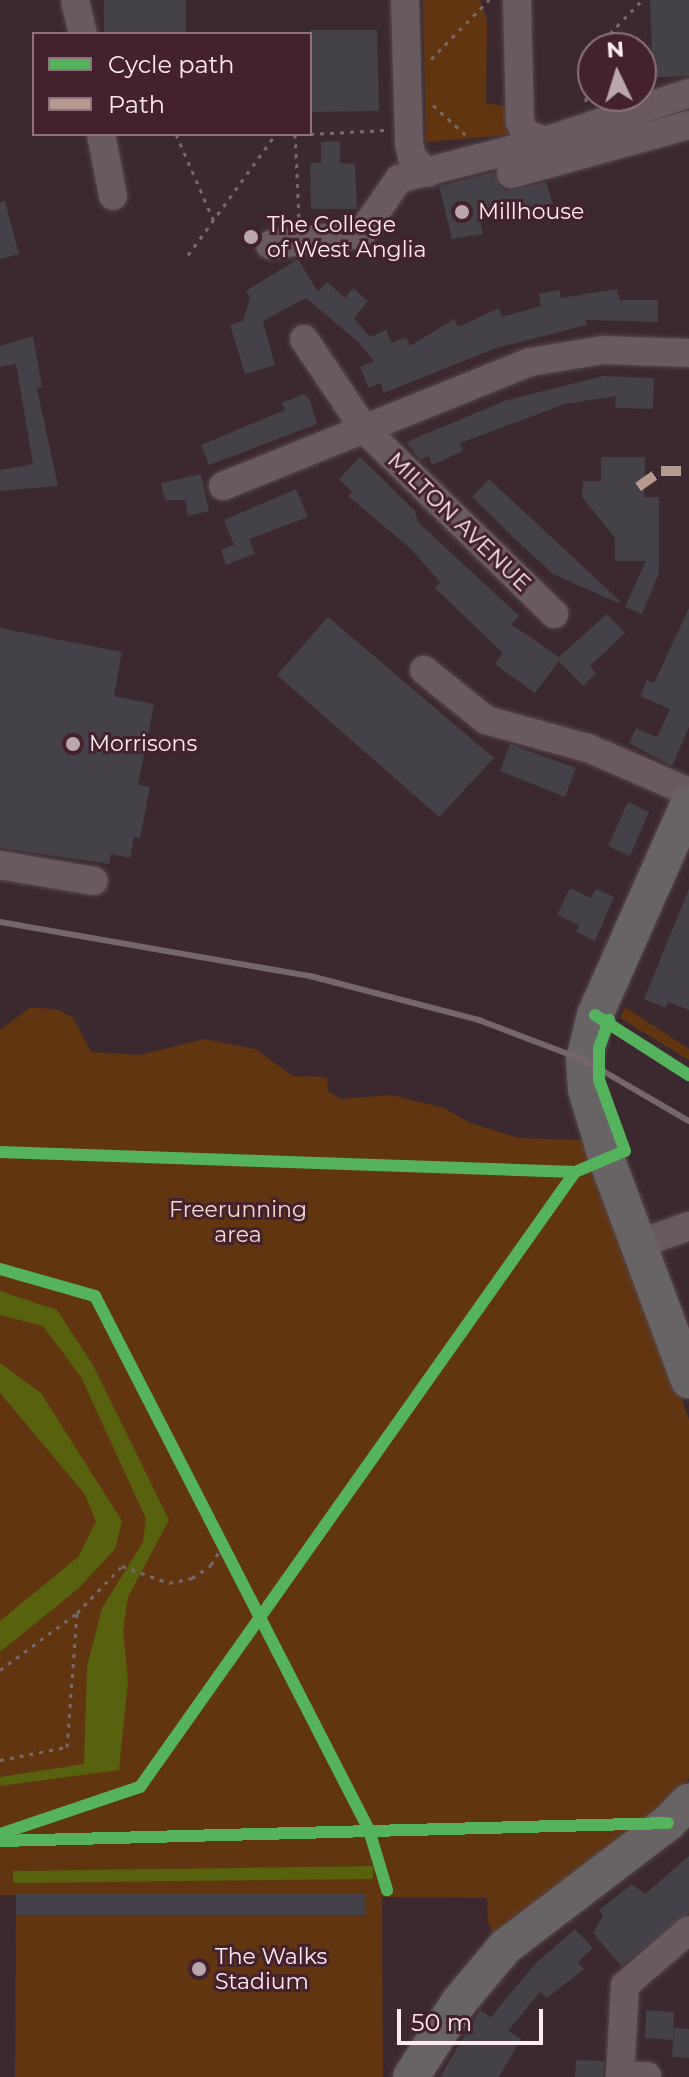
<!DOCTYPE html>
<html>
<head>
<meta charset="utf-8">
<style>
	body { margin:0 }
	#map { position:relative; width:689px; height:2077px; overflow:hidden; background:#3b292f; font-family:Montserrat,sans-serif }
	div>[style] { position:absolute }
	.green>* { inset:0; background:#61350f }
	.water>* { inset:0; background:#57610e }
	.building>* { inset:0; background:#444148 }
	.path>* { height:3px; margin-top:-1.5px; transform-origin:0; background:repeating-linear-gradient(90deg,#76696d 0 4px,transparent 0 10px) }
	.roads { filter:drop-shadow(0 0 2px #55464b) drop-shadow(0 0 2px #55464b) }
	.minor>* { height:28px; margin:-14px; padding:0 14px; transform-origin:14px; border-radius:14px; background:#685a5f }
	.major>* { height:36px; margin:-18px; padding:0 18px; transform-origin:18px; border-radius:18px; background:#686466 }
	.rail>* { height:6px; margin:-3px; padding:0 3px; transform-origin:3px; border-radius:3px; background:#75666b }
	.quiet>* { height:10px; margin-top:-5px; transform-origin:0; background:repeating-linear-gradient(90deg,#b69a8f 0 20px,transparent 0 30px) }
	.cycleway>* { height:12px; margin:-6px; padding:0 6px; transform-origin:6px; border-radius:6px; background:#56b35d }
	.dots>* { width:22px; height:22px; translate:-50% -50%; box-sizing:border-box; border:4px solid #43212d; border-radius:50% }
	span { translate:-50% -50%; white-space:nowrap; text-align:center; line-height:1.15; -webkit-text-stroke:6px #43212d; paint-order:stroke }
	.poi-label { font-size:22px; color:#feebf1 }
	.left { translate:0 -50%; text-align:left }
	.street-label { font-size:22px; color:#feebf1 }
	.park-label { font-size:22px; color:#f2dbcb }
	.legend { position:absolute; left:32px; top:32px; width:280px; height:104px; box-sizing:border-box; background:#43212d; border:2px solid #8e727b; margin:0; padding:10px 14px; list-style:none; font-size:24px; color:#feebf1 }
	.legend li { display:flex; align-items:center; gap:16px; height:40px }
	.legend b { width:40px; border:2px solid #8e727b }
	.north { position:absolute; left:577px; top:32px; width:80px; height:80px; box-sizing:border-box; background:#43212d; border:2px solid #8e727b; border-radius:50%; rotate:356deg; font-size:22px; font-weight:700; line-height:32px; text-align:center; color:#feebf1 }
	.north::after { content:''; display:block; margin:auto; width:28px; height:36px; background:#baa7ad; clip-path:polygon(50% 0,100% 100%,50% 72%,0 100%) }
	.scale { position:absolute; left:397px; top:2009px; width:146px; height:36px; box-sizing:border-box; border:4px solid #feebf1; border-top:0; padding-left:10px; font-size:24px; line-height:28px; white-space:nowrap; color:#feebf1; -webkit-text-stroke:6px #43212d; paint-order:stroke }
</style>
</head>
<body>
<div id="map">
	<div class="green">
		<div style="clip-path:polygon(423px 0,480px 0,487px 21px,486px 103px,506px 107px,507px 135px,426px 142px)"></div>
		<div style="clip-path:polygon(31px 1007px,59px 1010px,73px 1018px,91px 1052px,140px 1055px,204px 1039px,255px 1049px,293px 1076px,327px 1077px,328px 1091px,341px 1099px,391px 1095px,444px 1108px,470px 1123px,519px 1138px,587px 1140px,689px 1419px,689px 1778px,666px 1806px,494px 1935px,488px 1922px,487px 1898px,382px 1897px,383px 2077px,15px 2077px,16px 1895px,0 1895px,0 1030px)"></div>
		<div style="clip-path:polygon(625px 1007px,689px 1049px,689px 1060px,620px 1018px)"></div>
		<div style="clip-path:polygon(620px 1029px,689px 1071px,689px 1080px,617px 1036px)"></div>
	</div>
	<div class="water">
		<div style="clip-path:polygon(0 1291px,57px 1310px,93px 1365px,169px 1520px,128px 1597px,123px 1631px,128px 1681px,119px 1770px,0 1786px,0 1777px,84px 1764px,87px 1667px,102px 1608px,143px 1542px,146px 1519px,81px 1377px,43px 1326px,0 1315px)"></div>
		<div style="clip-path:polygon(0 1363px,41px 1393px,122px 1521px,115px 1549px,79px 1588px,0 1652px,0 1621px,79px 1556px,96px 1521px,84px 1493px,0 1393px)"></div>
		<div style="clip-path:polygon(373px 1866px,373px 1879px,13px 1883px,13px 1871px)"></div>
	</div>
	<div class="building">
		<div style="clip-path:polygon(104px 0,186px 0,186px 34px,104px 34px)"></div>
		<div style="clip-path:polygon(650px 0,689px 0,689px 76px,641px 78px,641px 53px,652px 52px)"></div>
		<div style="clip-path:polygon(310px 30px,377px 30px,379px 111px,310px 112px)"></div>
		<div style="clip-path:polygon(340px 141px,340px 163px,355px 164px,357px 209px,311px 209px,310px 163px,321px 163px,321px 142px)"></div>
		<div style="clip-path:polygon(494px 172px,499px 185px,507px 191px,546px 182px,553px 204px,479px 217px,483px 234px,452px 239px,439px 186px)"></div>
		<div style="clip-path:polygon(5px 201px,19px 254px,0 259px,0 202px)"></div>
		<div style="clip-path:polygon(298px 259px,318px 292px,327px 282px,345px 298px,353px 288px,368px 301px,354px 318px,370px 337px,386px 330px,392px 343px,406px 337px,410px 346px,454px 319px,458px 327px,499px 308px,502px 317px,541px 306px,539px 294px,560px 290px,561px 298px,617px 289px,620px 300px,658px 300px,658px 322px,586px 320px,587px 325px,496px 348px,384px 393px,380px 383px,369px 388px,360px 367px,374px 361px,358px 342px,306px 298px,263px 321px,275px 365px,245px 374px,230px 325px,243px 321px,250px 298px,246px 291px)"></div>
		<div style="clip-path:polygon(33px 336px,42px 387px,37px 388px,58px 486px,0 491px,0 470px,33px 464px,16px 364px,0 367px,0 346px)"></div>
		<div style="clip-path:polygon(603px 376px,654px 378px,653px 409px,615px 408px,616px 396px,565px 404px,460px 443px,463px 451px,432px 465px,429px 456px,420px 460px,406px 442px,507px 400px)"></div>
		<div style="clip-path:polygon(303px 394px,309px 398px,317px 424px,209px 465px,201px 445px,285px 410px,282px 403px)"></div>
		<div style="clip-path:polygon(360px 457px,415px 511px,418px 522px,519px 616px,511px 624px,559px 657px,607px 614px,625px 633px,590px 666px,596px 673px,583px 686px,559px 661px,535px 693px,495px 664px,503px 653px,435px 588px,440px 582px,410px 548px,348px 496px,352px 492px,339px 479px)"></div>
		<div style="clip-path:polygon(601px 457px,645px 457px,644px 497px,659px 497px,659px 573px,642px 614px,625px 607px,646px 561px,615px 561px,615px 538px,582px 497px,583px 481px,601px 481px)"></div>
		<div style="clip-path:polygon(201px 474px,209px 511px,188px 516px,185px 500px,165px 500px,161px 483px)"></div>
		<div style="clip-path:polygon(489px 479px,620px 601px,618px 603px,553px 574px,514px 538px,472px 497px)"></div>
		<div style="clip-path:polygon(296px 489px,308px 517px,249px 539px,255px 554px,226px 565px,221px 550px,234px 545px,224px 520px)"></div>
		<div style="clip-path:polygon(689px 608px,689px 727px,672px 766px,629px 743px,636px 728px,657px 737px,670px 709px,640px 696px,647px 680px,654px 683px)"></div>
		<div style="clip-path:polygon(328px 617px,494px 758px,439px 817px,277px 675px)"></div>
		<div style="clip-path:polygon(0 628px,122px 652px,114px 696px,154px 704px,138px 785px,150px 787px,140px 838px,134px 837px,130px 858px,111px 854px,109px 864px,0 848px)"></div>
		<div style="clip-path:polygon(510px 744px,576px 768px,565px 797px,500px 771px)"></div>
		<div style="clip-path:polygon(628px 802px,649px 812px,630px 856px,608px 846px)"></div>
		<div style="clip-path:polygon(570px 888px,591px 898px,596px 889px,614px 897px,595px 941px,576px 932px,579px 925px,557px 915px)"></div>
		<div style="clip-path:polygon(689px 889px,689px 1010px,668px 1002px,666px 1008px,644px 999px)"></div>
		<div style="clip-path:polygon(689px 1856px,689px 1913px,621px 1966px,593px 1933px,603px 1915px,599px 1910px,632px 1884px,645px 1894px)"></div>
		<div style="clip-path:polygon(16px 1893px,365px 1893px,365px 1915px,16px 1915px)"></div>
		<div style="clip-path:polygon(575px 1929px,593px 1948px,578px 1962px,584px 1969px,547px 1998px,540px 1992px,508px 2031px,521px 2039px,499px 2077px,440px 2077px,480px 2010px,491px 2017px,535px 1964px)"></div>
		<div style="clip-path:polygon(646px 2010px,674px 2012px,673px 2040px,645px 2038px)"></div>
		<div style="clip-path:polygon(674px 2028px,689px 2029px,689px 2058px,672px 2057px)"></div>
		<div style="clip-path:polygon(576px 2060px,604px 2061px,603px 2077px,575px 2077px)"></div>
	</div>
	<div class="path">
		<div style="left:596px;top:48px;width:66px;rotate:-46.2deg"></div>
		<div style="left:431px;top:59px;width:83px;rotate:-45.5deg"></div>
		<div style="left:586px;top:102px;width:54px;rotate:-90deg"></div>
		<div style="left:586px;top:48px;width:7px;rotate:8deg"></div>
		<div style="left:433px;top:105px;width:49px;rotate:42.5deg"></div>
		<div style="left:176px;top:134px;width:93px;rotate:66.5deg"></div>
		<div style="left:295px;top:134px;width:85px;rotate:87.3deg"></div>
		<div style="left:295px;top:134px;width:8px"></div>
		<div style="left:310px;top:134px;width:76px;rotate:-3deg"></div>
		<div style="left:188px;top:255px;width:150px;rotate:-54deg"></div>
		<div style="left:0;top:1670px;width:96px;rotate:-36.5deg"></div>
		<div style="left:0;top:1760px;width:68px;rotate:-11deg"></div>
		<div style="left:67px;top:1747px;width:134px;rotate:-85.7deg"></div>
		<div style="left:77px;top:1613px;width:65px;rotate:-46.2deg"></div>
		<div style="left:122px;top:1566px;width:50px;rotate:19.9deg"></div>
		<div style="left:169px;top:1583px;width:24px;rotate:-12deg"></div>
		<div style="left:192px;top:1578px;width:23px;rotate:-34deg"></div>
		<div style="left:211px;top:1565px;width:23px;rotate:-59deg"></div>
	</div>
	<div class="roads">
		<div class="minor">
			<div style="left:75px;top:0;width:35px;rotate:77deg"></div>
			<div style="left:405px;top:0;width:143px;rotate:88.4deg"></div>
			<div style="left:409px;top:143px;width:14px;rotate:78deg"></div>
			<div style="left:412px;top:157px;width:22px;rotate:47deg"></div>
			<div style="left:517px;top:0;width:122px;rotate:88.6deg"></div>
			<div style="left:520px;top:122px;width:12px;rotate:66deg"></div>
			<div style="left:525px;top:133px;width:22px;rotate:22deg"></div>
			<div style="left:101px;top:134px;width:63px;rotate:79deg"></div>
			<div style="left:511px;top:174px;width:185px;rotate:-15.4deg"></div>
			<div style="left:270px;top:245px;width:92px;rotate:-6.9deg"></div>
			<div style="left:361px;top:234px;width:67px;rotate:-55.4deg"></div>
			<div style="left:399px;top:179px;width:151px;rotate:-14.6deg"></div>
			<div style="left:545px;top:141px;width:152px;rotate:-18.4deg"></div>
			<div style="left:304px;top:339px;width:110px;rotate:56.2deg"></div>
			<div style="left:365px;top:430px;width:264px;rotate:44.2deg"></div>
			<div style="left:223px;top:486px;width:331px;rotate:-22deg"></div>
			<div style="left:530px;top:362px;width:74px;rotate:-9.3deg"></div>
			<div style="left:603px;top:350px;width:86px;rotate:2deg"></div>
			<div style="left:424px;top:670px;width:80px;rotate:38.9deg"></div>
			<div style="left:486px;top:720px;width:106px;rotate:15.4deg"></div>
			<div style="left:588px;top:748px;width:110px;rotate:23.5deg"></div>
			<div style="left:0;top:865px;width:95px;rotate:9.7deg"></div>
			<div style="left:639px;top:1244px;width:53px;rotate:-19.8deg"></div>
			<div style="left:620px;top:2076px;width:27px"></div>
			<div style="left:620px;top:2077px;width:92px;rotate:-86.9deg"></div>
			<div style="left:625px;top:1985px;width:84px;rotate:-40.7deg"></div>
		</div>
		<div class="major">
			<div style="left:689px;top:803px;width:232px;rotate:113.9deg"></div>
			<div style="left:595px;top:1015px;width:46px;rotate:103.7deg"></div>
			<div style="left:584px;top:1060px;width:29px;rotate:86deg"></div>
			<div style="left:586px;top:1089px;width:74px;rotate:73.5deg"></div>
			<div style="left:607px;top:1160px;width:235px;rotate:69.6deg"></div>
			<div style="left:411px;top:2077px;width:89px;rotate:-57.4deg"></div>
			<div style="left:459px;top:2002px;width:72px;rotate:-50.1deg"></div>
			<div style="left:505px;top:1947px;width:205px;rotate:-37.3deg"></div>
			<div style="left:668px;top:1823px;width:30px;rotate:-46deg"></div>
		</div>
	</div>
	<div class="rail">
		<div style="left:0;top:922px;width:315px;rotate:9.9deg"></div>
		<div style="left:310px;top:976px;width:175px;rotate:14.6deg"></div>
		<div style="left:479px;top:1020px;width:112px;rotate:20.9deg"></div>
		<div style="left:584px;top:1060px;width:121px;rotate:30.2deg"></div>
	</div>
	<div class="quiet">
		<div style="left:638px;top:487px;width:28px;rotate:-35deg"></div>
		<div style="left:661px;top:471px;width:28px"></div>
	</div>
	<div class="cycleway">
		<div style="left:595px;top:1015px;width:112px;rotate:32.6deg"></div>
		<div style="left:0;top:1152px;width:575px;rotate:1.99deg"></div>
		<div style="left:575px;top:1172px;width:54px;rotate:-22.8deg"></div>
		<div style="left:625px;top:1151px;width:76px;rotate:-110.1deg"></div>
		<div style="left:599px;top:1080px;width:32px;rotate:-90deg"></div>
		<div style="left:599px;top:1048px;width:30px;rotate:-70deg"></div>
		<div style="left:0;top:1269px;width:99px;rotate:15.9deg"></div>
		<div style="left:95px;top:1296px;width:600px;rotate:62.84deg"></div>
		<div style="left:369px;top:1830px;width:63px;rotate:73.3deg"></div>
		<div style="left:0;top:1834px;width:148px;rotate:-18.6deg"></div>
		<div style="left:140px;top:1787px;width:753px;rotate:-54.73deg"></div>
		<div style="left:0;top:1841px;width:668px;rotate:-1.54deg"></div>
	</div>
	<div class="dots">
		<div style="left:462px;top:212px;background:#baa7ad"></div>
		<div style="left:251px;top:237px;background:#baa7ad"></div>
		<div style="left:73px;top:744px;background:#baa7ad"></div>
		<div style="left:199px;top:1969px;background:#baa7ad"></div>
	</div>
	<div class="poi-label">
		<span class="left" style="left:478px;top:212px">Millhouse</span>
		<span class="left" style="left:267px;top:237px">The College<br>of West Anglia</span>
		<span class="left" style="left:89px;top:744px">Morrisons</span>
		<span class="left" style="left:215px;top:1969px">The Walks<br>Stadium</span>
	</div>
	<div class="street-label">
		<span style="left:459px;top:522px;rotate:44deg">MILTON AVENUE</span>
	</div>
	<div class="park-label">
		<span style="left:238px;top:1222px">Freerunning<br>area</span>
	</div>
	<ul class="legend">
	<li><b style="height:10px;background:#56b35d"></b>Cycle path</li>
	<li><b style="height:10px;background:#b69a8f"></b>Path</li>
	</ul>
	<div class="north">N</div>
	<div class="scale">50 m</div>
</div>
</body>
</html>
